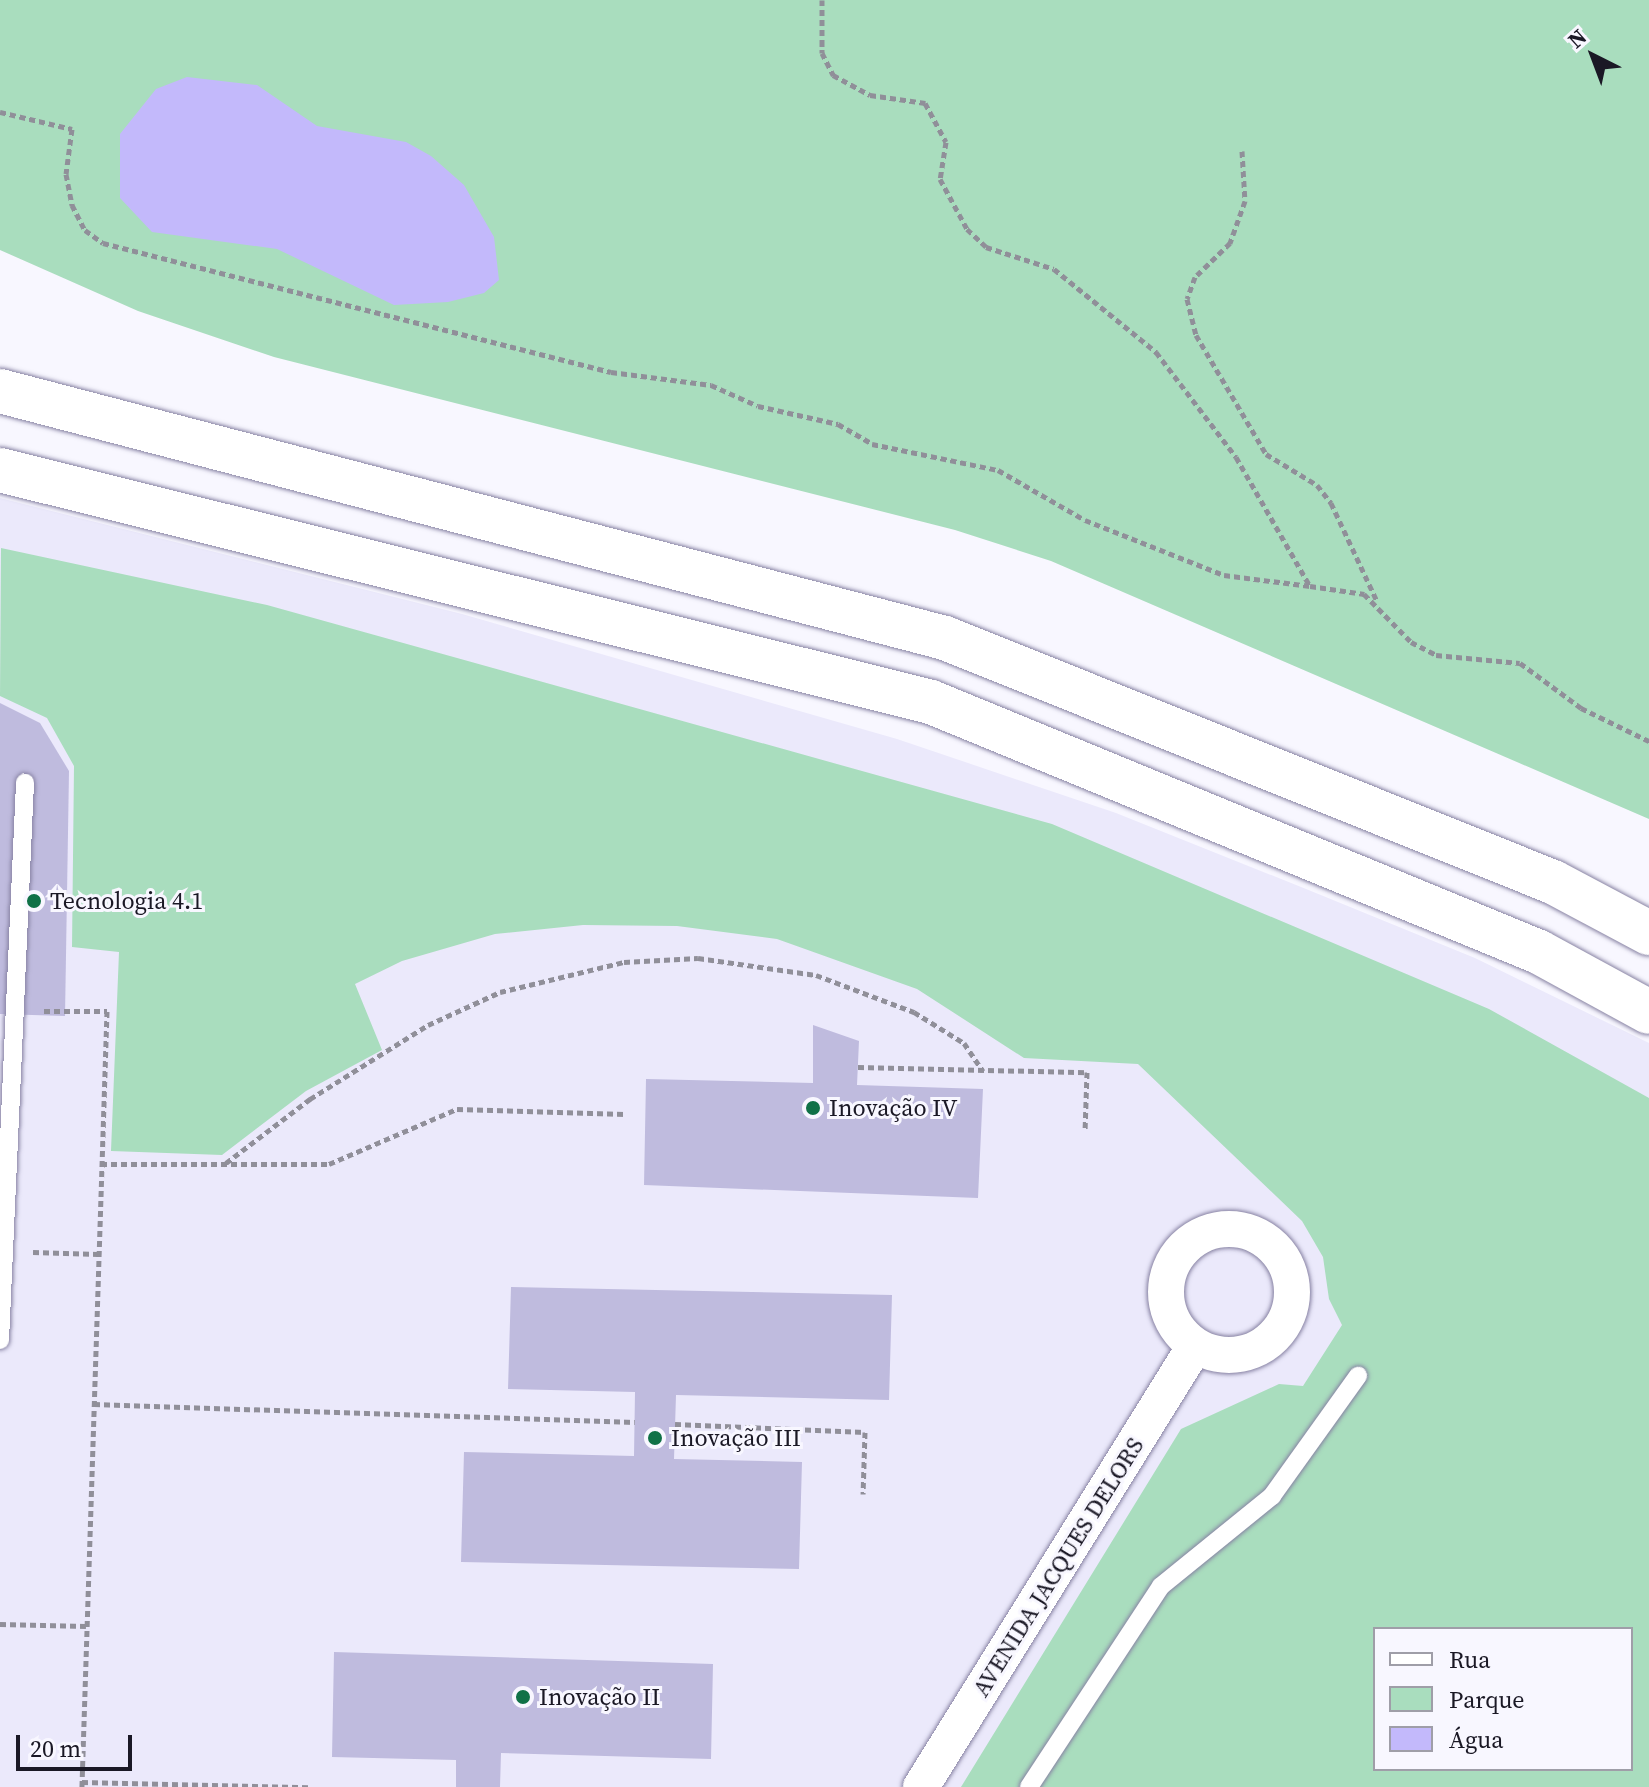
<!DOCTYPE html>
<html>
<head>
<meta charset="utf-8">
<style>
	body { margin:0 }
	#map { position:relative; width:1649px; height:1787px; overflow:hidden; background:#f8f7ff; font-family:"Source Serif 4",serif }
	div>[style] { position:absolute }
	.built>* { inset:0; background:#ebe9fb }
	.green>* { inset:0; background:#a9ddbe }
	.water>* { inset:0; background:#c3b9fb }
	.building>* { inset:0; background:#bfbbde }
	.path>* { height:5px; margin-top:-2.5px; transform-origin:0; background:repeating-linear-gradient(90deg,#908f99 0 6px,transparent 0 10px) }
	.roads { filter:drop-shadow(0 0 2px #8782a3) drop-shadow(0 0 2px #8782a3) }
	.service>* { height:18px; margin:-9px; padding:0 9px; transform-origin:9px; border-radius:9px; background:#fff }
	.minor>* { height:36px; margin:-18px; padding:0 18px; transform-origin:18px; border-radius:18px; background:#fff }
	.minor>.ring { margin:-18px; padding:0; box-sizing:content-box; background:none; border:36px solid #fff; border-radius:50% }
	.primary>* { height:44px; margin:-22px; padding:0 22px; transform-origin:22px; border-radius:22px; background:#fff }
	.dots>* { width:22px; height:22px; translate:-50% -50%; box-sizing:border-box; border:4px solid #f8f7ff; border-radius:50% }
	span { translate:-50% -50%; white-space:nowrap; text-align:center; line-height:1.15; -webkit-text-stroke:6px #f8f7ff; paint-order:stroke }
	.poi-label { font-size:24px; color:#1a1825 }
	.left { translate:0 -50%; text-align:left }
	.street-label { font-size:24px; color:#1a1825 }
	.legend { position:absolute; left:1373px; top:1627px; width:260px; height:144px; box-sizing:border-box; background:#f8f7ff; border:2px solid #9f9ea8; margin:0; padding:10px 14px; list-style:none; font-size:24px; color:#1a1825 }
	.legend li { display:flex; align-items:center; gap:16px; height:40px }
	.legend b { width:40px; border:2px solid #9f9ea8 }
	.north { position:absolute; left:1553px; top:16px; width:80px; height:80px; -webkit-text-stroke:6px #f8f7ff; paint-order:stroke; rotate:318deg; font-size:22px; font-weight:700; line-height:32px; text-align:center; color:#1a1825 }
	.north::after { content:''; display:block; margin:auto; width:28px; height:36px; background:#1a1825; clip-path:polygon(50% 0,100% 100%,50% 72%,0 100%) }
	.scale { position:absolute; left:16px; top:1735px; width:116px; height:36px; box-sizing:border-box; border:4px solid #1a1825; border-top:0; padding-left:10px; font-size:24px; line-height:28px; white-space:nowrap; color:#1a1825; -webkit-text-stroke:6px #f8f7ff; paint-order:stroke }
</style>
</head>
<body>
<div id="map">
	<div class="built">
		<div style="clip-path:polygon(evenodd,0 498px,462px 614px,897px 739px,1116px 813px,1311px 891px,1475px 958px,1649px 1043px,1649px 1787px,0 1787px,0 498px,1375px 1629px,1631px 1629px,1631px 1769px,1375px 1769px,1375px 1629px)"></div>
	</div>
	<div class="green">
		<div style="clip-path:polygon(0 0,1649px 0,1649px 819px,1051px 561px,955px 530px,274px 357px,138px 311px,0 250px)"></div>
		<div style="clip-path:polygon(evenodd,1px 548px,267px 605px,1052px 824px,1489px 1009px,1649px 1098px,1649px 1787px,961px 1787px,1181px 1429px,1279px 1384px,1303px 1386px,1342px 1325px,1329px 1299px,1323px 1257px,1302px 1221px,1138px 1064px,1024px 1058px,917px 989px,777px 939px,677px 926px,583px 925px,495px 934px,402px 961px,355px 984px,382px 1050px,306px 1091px,222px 1155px,111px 1151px,119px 952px,72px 947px,74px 766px,47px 718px,0 696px,1px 548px,1375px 1629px,1631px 1629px,1631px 1769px,1375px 1769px,1375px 1629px)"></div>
	</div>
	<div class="water">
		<div style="clip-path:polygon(187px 77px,257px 85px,317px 126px,406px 142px,431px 156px,464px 185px,494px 237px,499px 280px,484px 293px,448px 302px,394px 305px,277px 249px,152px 232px,120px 198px,120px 134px,156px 89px)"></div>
	</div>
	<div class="building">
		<div style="clip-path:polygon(0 703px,40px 723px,69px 771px,65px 1016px,0 1014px)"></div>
		<div style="clip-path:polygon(813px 1025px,859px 1041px,857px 1085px,983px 1089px,978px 1198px,644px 1185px,646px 1079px,813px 1083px)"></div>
		<div style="clip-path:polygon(511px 1287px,892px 1295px,889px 1400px,676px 1395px,674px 1459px,802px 1462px,799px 1569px,461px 1562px,464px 1452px,634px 1456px,635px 1392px,508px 1389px)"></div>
		<div style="clip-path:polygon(334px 1652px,713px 1664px,711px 1759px,501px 1753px,500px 1787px,456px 1787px,456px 1760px,332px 1757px)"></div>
	</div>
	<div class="path">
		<div style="left:822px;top:0;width:53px;rotate:90deg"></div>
		<div style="left:822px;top:53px;width:25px;rotate:63deg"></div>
		<div style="left:833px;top:75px;width:42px;rotate:28.4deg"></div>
		<div style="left:870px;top:95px;width:56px;rotate:8.3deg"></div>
		<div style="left:925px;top:103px;width:44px;rotate:61.7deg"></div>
		<div style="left:946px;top:142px;width:37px;rotate:99deg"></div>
		<div style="left:940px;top:179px;width:57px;rotate:61.6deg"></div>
		<div style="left:967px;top:229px;width:26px;rotate:43deg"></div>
		<div style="left:986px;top:247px;width:71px;rotate:17.9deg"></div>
		<div style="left:1054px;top:269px;width:132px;rotate:39.1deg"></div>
		<div style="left:1156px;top:352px;width:132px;rotate:52.7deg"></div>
		<div style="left:1236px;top:457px;width:149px;rotate:60.2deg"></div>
		<div style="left:1310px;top:586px;width:55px;rotate:8.4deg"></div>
		<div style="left:1364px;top:594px;width:67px;rotate:45.6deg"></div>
		<div style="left:1411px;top:642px;width:28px;rotate:27deg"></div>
		<div style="left:1436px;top:655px;width:84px;rotate:5.4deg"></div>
		<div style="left:1520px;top:663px;width:76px;rotate:36.4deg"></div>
		<div style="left:1581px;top:708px;width:76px;rotate:25.9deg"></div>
		<div style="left:0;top:112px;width:74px;rotate:13.3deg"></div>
		<div style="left:72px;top:129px;width:45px;rotate:97.6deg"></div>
		<div style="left:66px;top:174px;width:32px;rotate:79deg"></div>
		<div style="left:72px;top:205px;width:28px;rotate:63deg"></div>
		<div style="left:85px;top:230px;width:22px;rotate:36deg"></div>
		<div style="left:103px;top:243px;width:524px;rotate:14.25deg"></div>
		<div style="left:611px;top:372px;width:101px;rotate:7.4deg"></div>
		<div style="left:711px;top:385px;width:51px;rotate:24.1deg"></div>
		<div style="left:758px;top:406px;width:82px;rotate:12.7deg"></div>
		<div style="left:838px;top:424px;width:39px;rotate:30deg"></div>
		<div style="left:872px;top:444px;width:129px;rotate:11.7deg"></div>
		<div style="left:998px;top:470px;width:100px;rotate:29.9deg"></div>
		<div style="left:1085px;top:520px;width:149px;rotate:21.6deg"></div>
		<div style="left:1224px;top:575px;width:87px;rotate:7.3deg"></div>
		<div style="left:1242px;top:151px;width:50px;rotate:86.6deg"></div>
		<div style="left:1245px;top:201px;width:45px;rotate:109.7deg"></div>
		<div style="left:1230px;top:243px;width:49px;rotate:135.8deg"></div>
		<div style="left:1195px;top:277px;width:23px;rotate:110deg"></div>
		<div style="left:1187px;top:299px;width:37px;rotate:76deg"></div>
		<div style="left:1196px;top:335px;width:138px;rotate:59.5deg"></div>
		<div style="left:1266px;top:454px;width:60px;rotate:31.3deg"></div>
		<div style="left:1317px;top:485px;width:23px;rotate:52deg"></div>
		<div style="left:1331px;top:503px;width:108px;rotate:64.9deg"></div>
		<div style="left:44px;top:1011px;width:63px"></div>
		<div style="left:107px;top:1011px;width:776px;rotate:91.85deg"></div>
		<div style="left:858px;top:1067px;width:229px;rotate:1.3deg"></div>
		<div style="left:1087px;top:1072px;width:59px;rotate:91.9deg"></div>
		<div style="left:226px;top:1163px;width:106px;rotate:-37.3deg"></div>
		<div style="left:310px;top:1099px;width:139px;rotate:-32.1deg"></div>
		<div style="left:428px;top:1025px;width:79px;rotate:-24.6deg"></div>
		<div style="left:500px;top:992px;width:128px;rotate:-13.6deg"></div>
		<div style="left:624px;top:962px;width:74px;rotate:-3.1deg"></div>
		<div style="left:698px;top:958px;width:119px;rotate:8.2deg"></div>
		<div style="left:816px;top:975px;width:105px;rotate:20.7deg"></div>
		<div style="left:914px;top:1012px;width:59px;rotate:31.8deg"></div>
		<div style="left:964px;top:1043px;width:34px;rotate:56deg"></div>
		<div style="left:101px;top:1164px;width:228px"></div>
		<div style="left:329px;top:1164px;width:139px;rotate:-23.3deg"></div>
		<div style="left:457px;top:1109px;width:168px;rotate:1.7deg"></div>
		<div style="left:33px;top:1252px;width:65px;rotate:1.8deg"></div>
		<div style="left:94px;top:1404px;width:541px;rotate:1.91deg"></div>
		<div style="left:675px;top:1424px;width:190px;rotate:2.4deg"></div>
		<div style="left:865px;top:1432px;width:62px;rotate:91.8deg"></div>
		<div style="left:0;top:1624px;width:86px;rotate:1.3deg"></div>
		<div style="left:82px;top:1782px;width:227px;rotate:1.3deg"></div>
	</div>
	<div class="roads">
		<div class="service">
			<div style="left:0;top:1340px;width:558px;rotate:-87.43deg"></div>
			<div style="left:1029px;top:1787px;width:240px;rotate:-56.7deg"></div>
			<div style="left:1161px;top:1586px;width:143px;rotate:-39deg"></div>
			<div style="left:1272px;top:1496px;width:148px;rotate:-54.4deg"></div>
		</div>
		<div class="minor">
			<div class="ring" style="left:1166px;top:1229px;width:90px;height:90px"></div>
			<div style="left:921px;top:1787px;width:519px;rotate:-58.15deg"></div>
		</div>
		<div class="primary">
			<div style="left:0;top:391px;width:977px;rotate:14.65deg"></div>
			<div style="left:945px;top:638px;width:655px;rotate:21.87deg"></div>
			<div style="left:1553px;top:882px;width:109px;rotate:28deg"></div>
			<div style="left:0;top:470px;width:959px;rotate:13.99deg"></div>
			<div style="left:931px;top:702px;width:657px;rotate:22.35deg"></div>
			<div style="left:1539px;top:952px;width:125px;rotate:28.6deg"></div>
		</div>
	</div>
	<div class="dots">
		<div style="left:34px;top:901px;background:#107147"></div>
		<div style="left:813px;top:1108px;background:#107147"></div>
		<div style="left:655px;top:1438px;background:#107147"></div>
		<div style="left:523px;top:1697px;background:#107147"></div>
	</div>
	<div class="poi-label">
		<span class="left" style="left:50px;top:901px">Tecnologia 4.1</span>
		<span class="left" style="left:829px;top:1108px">Inovação IV</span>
		<span class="left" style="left:671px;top:1438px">Inovação III</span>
		<span class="left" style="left:539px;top:1697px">Inovação II</span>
	</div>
	<div class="street-label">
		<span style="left:1058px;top:1567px;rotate:-58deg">AVENIDA JACQUES DELORS</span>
	</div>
	<ul class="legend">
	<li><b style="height:10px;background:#fff"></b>Rua</li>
	<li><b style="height:22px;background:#a9ddbe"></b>Parque</li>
	<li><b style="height:22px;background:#c3b9fb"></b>Água</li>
	</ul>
	<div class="north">N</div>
	<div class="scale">20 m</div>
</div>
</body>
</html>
